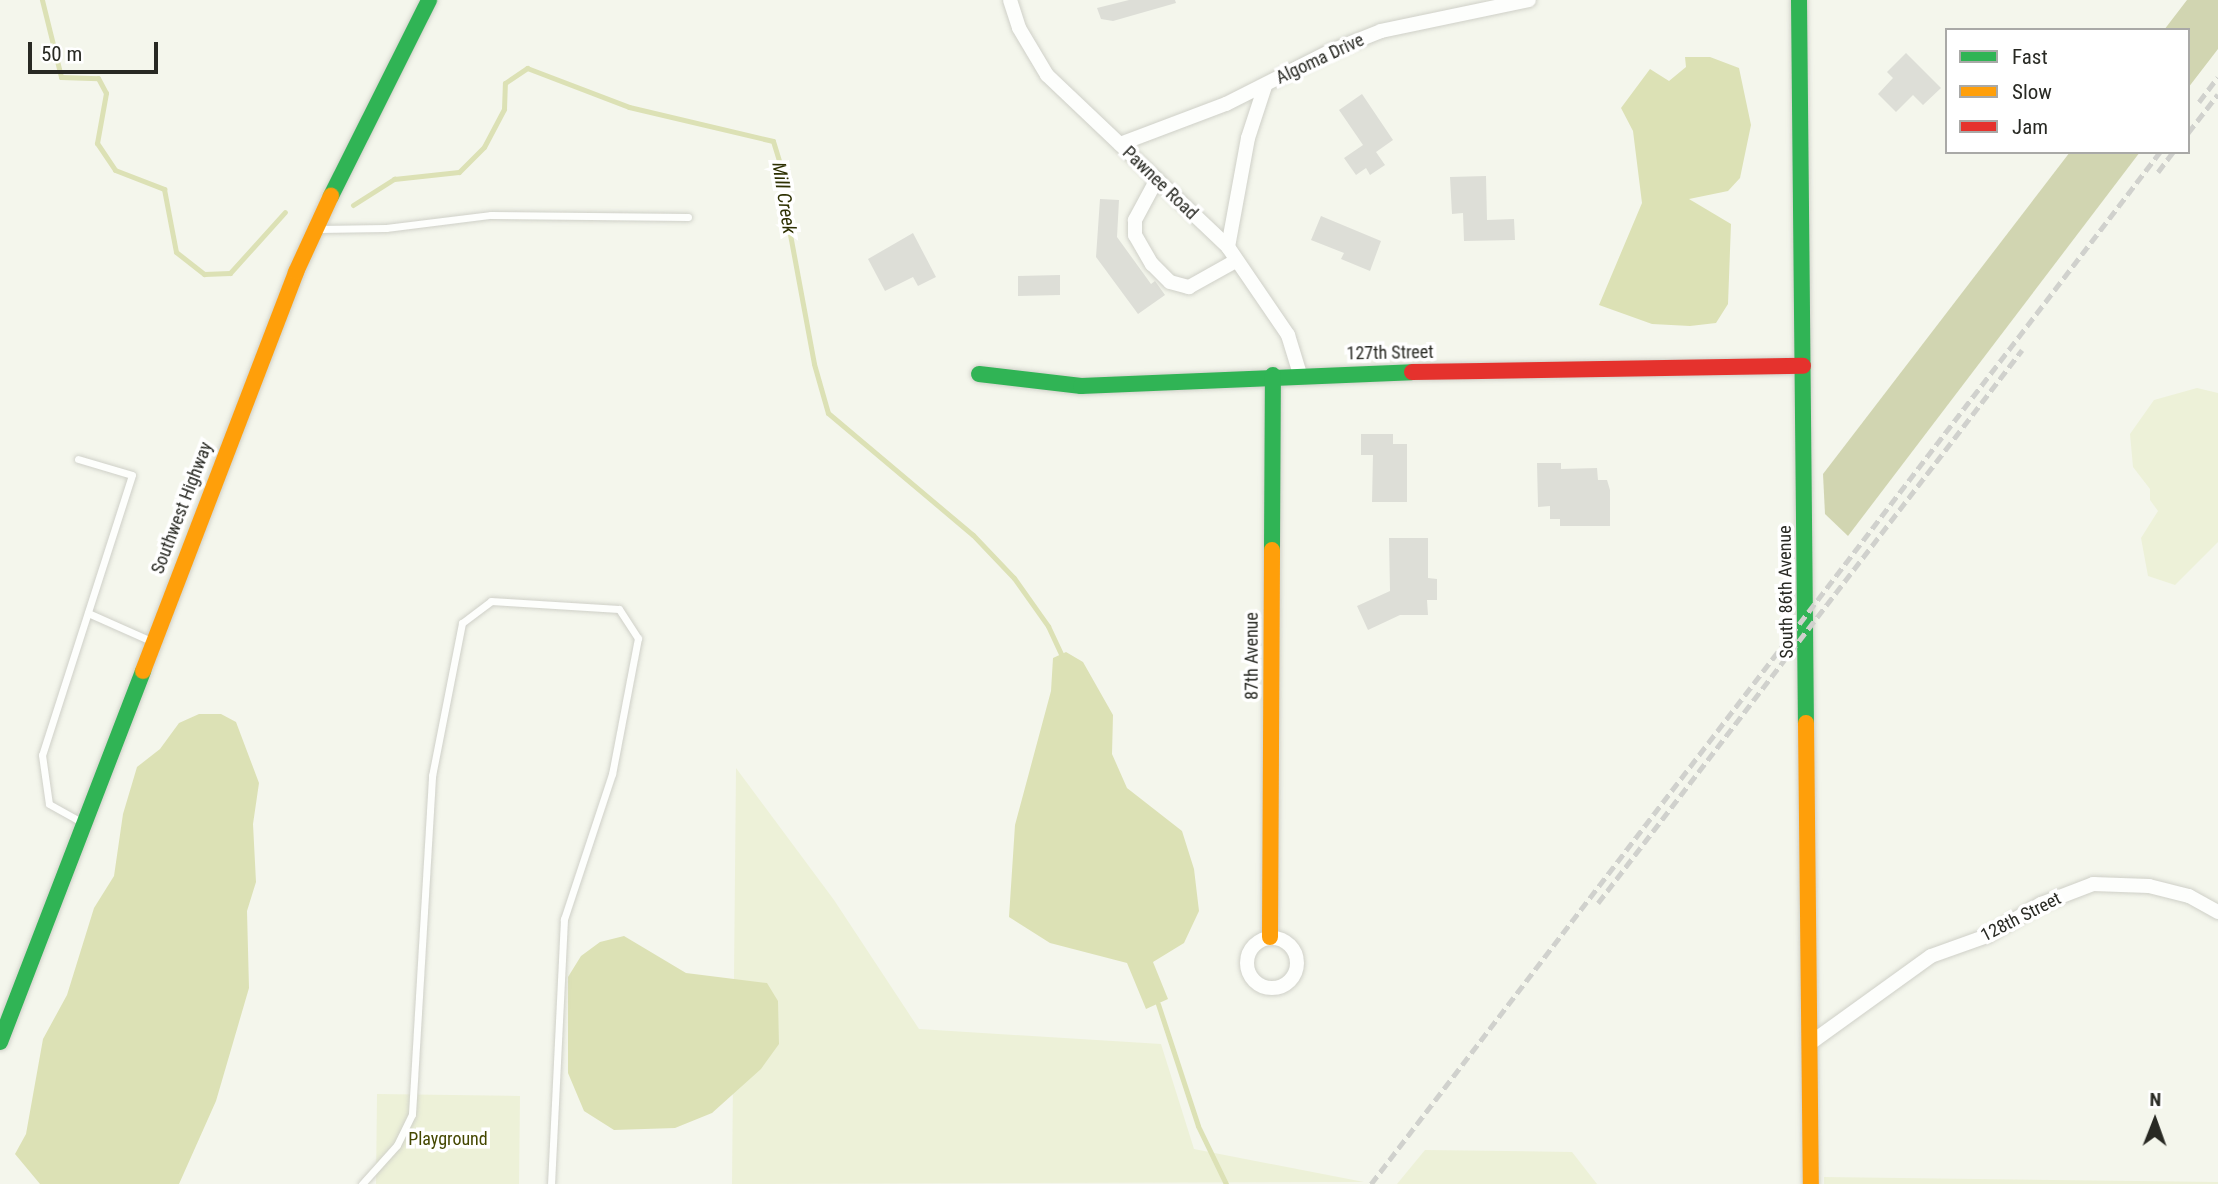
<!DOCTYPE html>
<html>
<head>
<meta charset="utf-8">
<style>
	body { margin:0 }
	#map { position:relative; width:2218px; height:1184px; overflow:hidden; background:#f4f6ec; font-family:"Roboto Condensed",sans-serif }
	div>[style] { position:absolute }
	.green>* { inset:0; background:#edf1d8 }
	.forest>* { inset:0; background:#d1d5b1 }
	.water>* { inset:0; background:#dce1b5 }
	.stream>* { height:5px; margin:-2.5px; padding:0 2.5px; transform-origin:2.5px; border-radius:2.5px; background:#dce1b5 }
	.building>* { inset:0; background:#ddded7 }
	.roads { filter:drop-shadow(0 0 2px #cfd0c8) drop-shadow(0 0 2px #cfd0c8) }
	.lane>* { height:7px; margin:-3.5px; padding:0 3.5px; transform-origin:3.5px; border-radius:3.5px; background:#fdfefc }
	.street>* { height:14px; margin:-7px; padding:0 7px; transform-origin:7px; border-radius:7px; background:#fdfefc }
	.street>.ring { margin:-7px; padding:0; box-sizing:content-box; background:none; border:14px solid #fdfefc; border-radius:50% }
	.fast>* { height:16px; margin:-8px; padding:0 8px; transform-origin:8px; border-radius:8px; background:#30b455 }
	.slow>* { height:16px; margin:-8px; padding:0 8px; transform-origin:8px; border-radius:8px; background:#ff9f0a }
	.jam>* { height:16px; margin:-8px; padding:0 8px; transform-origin:8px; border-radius:8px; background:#e5322d }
	.rail>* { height:5px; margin-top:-2.5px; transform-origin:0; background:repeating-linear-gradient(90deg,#d0d1cd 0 10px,transparent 0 15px) }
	span { translate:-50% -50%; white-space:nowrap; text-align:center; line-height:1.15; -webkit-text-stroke:7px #fff; paint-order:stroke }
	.street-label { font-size:18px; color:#282923 }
	.park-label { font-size:18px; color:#444700 }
	.water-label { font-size:19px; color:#2d3001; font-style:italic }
	.legend { position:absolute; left:1945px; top:28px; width:245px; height:126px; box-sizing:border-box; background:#fff; border:2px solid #a9a9a7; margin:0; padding:9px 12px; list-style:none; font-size:21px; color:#282923 }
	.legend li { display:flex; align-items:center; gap:14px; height:35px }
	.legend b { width:35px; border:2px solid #a9a9a7 }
	.north { position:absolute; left:2120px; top:1086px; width:70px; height:70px; -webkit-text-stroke:5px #fff; paint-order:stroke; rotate:1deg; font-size:19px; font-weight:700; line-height:28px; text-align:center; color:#282923 }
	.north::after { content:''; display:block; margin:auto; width:24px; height:32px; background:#282923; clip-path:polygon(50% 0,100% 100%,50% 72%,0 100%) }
	.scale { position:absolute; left:28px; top:42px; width:130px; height:32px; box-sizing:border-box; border:4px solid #282923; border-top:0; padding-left:9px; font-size:21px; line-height:24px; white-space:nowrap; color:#282923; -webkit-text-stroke:5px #fff; paint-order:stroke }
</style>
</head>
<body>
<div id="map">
	<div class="green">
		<div style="clip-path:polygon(2197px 388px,2218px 393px,2218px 542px,2175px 585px,2148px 576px,2141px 538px,2158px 511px,2150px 500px,2150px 489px,2133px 467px,2130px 434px,2154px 400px)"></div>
		<div style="clip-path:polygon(736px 768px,834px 900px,919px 1029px,1161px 1044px,1194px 1149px,1364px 1182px,732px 1184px)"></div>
		<div style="clip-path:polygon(377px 1094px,520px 1096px,519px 1184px,376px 1184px)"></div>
		<div style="clip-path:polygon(1425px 1150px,1572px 1152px,1597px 1184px,1397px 1184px)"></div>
		<div style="clip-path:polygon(1824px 1177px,2218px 1182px,2218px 1184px,1824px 1184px)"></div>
	</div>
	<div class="forest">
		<div style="clip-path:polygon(2187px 0,2218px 0,2218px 49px,2188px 88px,2188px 30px,2164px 30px)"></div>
		<div style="clip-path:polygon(2070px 152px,2140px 152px,1848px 536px,1825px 514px,1823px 474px)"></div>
	</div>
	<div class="water">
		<div style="clip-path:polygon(1685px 57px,1710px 57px,1739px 68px,1751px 125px,1740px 178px,1728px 191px,1689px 199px,1731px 224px,1728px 304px,1716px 323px,1690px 326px,1652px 324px,1599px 305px,1642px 203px,1633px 131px,1621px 108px,1650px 69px,1669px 81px,1686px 67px)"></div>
		<div style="clip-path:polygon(1066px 652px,1083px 662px,1113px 715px,1112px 754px,1127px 788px,1182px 831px,1194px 869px,1199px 911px,1184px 943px,1153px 962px,1168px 999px,1146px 1009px,1127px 963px,1050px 943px,1009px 917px,1015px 825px,1051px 691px,1053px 658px)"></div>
		<div style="clip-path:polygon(199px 714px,221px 714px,236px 722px,259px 783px,253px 824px,256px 882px,247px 911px,249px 988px,216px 1101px,179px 1184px,40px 1184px,15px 1154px,26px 1134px,43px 1039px,67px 995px,94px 908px,114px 876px,123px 814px,137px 767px,160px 749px,179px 723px)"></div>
		<div style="clip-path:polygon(624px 936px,686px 973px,767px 983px,778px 1001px,779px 1044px,761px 1069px,712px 1113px,675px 1128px,614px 1130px,584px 1111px,568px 1073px,568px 977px,581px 956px,600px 942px)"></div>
	</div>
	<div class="stream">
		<div style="left:42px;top:0;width:79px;rotate:76.1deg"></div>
		<div style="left:61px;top:77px;width:37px;rotate:2deg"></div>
		<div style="left:98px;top:78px;width:17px;rotate:62deg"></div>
		<div style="left:106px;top:93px;width:51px;rotate:100.2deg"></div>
		<div style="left:97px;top:143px;width:32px;rotate:56deg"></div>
		<div style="left:115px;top:170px;width:53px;rotate:21.2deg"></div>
		<div style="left:164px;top:189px;width:64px;rotate:79.2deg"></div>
		<div style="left:176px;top:252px;width:36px;rotate:38deg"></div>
		<div style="left:204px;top:274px;width:26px;rotate:-2deg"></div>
		<div style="left:230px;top:273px;width:82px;rotate:-48deg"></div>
		<div style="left:353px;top:205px;width:49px;rotate:-32.4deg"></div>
		<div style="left:394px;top:179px;width:65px;rotate:-6.1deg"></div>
		<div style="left:459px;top:172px;width:35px;rotate:-45deg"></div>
		<div style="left:484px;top:147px;width:43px;rotate:-62.2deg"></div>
		<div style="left:504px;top:109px;width:26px;rotate:-88deg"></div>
		<div style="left:505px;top:83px;width:27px;rotate:-34deg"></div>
		<div style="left:527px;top:68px;width:109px;rotate:20.9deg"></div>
		<div style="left:629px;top:107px;width:148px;rotate:13.3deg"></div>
		<div style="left:773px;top:141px;width:34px;rotate:73deg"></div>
		<div style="left:783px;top:174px;width:44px;rotate:84.8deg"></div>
		<div style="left:787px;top:218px;width:148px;rotate:79.5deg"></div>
		<div style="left:814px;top:364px;width:51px;rotate:74.1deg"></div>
		<div style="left:828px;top:413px;width:189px;rotate:40.1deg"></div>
		<div style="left:973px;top:535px;width:59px;rotate:46.4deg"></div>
		<div style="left:1014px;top:578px;width:59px;rotate:54.7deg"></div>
		<div style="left:1048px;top:626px;width:31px;rotate:65deg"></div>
		<div style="left:1158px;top:1004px;width:128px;rotate:71.8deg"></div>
		<div style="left:1198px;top:1126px;width:64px;rotate:64.2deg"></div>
	</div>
	<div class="building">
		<div style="clip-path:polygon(1129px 0,1175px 0,1176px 3px,1113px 21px,1101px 19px,1097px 8px)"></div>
		<div style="clip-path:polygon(1906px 53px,1941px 88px,1923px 105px,1913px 95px,1896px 112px,1878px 94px,1893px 78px,1887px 72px)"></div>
		<div style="clip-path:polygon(1362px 94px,1393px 140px,1376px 152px,1385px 165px,1370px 175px,1366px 168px,1356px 175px,1344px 158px,1363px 145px,1339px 110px)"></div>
		<div style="clip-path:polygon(1486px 176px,1487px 220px,1514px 219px,1515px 240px,1464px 241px,1463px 213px,1452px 214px,1450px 177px)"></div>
		<div style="clip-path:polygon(1100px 199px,1119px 200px,1117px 237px,1151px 284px,1155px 281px,1165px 295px,1138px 314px,1096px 257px)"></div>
		<div style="clip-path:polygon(1321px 216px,1381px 241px,1370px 271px,1341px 259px,1344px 253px,1311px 240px)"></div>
		<div style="clip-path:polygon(913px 233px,936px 277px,918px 286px,913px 277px,885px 291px,868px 259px)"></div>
		<div style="clip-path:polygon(1060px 275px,1060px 295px,1018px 296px,1018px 276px)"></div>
		<div style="clip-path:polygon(1361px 434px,1393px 434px,1393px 444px,1407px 444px,1407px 502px,1372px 502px,1373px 455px,1361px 455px)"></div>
		<div style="clip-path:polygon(1537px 463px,1561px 463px,1561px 469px,1597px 468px,1598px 480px,1607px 480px,1610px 490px,1610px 526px,1560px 526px,1560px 519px,1550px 519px,1550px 506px,1538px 507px)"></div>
		<div style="clip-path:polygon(1389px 538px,1428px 538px,1428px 578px,1437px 579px,1437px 600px,1427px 600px,1428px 615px,1400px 615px,1368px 630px,1357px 606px,1390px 591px)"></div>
	</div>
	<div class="roads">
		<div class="lane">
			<div style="left:319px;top:229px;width:67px;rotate:-0.9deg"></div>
			<div style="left:386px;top:228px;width:106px;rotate:-7.1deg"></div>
			<div style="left:491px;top:215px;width:197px;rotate:0.6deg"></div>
			<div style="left:78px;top:459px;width:56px;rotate:16.5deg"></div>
			<div style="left:132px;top:475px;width:294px;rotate:107.8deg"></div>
			<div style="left:42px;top:755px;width:49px;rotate:81.9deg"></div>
			<div style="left:49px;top:804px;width:37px;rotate:29deg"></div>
			<div style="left:88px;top:613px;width:69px;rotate:24deg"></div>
			<div style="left:362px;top:1184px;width:52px;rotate:-48.1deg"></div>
			<div style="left:397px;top:1145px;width:34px;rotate:-64deg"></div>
			<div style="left:412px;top:1114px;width:339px;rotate:-86.6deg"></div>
			<div style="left:432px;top:776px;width:156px;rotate:-78.9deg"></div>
			<div style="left:462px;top:623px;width:36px;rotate:-37deg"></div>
			<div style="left:491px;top:601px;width:128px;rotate:3.6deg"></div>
			<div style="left:619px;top:609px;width:35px;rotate:57deg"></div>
			<div style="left:638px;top:638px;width:138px;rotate:100.8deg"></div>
			<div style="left:612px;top:774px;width:153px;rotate:108.3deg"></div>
			<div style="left:564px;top:919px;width:265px;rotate:92.8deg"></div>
		</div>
		<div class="street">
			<div style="left:1010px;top:0;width:29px;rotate:72deg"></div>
			<div style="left:1019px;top:28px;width:55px;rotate:59.2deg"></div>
			<div style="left:1047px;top:75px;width:250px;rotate:43.5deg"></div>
			<div style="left:1228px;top:247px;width:107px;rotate:55.7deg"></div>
			<div style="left:1288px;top:335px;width:41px;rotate:72.9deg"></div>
			<div style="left:1120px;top:144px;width:113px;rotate:-20.7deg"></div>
			<div style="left:1226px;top:104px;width:118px;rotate:-26.8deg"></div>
			<div style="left:1331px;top:51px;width:54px;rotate:-21.8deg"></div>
			<div style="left:1381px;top:31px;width:151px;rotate:-11.8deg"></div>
			<div style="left:1157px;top:179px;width:47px;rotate:118.2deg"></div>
			<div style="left:1135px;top:220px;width:15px;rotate:90deg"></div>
			<div style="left:1135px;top:235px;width:34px;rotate:60deg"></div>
			<div style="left:1152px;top:264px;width:25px;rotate:45deg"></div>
			<div style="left:1170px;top:282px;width:20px;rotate:15deg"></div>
			<div style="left:1189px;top:287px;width:51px;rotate:-29.1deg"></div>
			<div style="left:1228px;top:247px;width:111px;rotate:-79.6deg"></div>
			<div style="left:1248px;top:138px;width:55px;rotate:-71.9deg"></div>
			<div class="ring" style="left:1247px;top:938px;width:36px;height:36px"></div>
			<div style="left:1809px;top:1044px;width:150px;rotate:-35.8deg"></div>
			<div style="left:1931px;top:956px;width:59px;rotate:-19.7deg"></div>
			<div style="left:1987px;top:936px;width:63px;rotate:-30.7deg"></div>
			<div style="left:2041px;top:904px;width:56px;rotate:-21deg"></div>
			<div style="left:2093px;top:884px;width:56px;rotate:2deg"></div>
			<div style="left:2149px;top:886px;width:41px;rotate:14deg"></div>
			<div style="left:2189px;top:896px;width:33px;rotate:29deg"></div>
		</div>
		<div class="fast">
			<div style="left:1799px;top:0;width:723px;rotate:89.45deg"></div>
			<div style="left:331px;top:196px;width:219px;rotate:-63.4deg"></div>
			<div style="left:979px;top:374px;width:103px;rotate:6.7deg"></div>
			<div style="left:1081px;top:386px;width:331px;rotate:-2.4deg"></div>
			<div style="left:1272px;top:550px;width:175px;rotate:-89.7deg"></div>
			<div style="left:0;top:1042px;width:398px;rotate:-68.9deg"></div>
		</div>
		<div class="slow">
			<div style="left:143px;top:671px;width:427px;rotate:-69deg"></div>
			<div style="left:296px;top:272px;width:84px;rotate:-65.3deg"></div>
			<div style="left:1806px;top:723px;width:461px;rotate:89.4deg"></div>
			<div style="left:1270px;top:937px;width:387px;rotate:-89.7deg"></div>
		</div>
		<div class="jam">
			<div style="left:1412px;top:372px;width:391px;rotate:-0.9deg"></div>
		</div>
	</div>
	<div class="rail">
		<div style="left:2199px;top:102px;width:31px;rotate:-53deg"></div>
		<div style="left:2188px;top:133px;width:49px;rotate:-52.4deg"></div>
		<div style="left:2158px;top:172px;width:25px;rotate:-53deg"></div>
		<div style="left:1598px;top:903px;width:697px;rotate:-52.52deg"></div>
		<div style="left:1371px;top:1184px;width:1299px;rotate:-52.6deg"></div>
	</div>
	<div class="street-label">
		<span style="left:1320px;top:59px;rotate:-25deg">Algoma Drive</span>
		<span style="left:1160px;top:183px;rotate:44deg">Pawnee Road</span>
		<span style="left:1390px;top:353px;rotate:-1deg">127th Street</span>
		<span style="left:182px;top:508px;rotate:-69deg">Southwest Highway</span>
		<span style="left:1786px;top:592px;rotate:-91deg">South 86th Avenue</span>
		<span style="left:1252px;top:656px;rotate:-90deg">87th Avenue</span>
		<span style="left:2021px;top:917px;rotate:-27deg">128th Street</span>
	</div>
	<div class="park-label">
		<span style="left:448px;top:1139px">Playground</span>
	</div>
	<div class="water-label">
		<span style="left:784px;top:198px;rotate:81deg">Mill Creek</span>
	</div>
	<ul class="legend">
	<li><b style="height:9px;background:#30b455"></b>Fast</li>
	<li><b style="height:9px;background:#ff9f0a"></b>Slow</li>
	<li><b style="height:9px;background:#e5322d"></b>Jam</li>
	</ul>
	<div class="north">N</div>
	<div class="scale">50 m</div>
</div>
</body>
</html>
